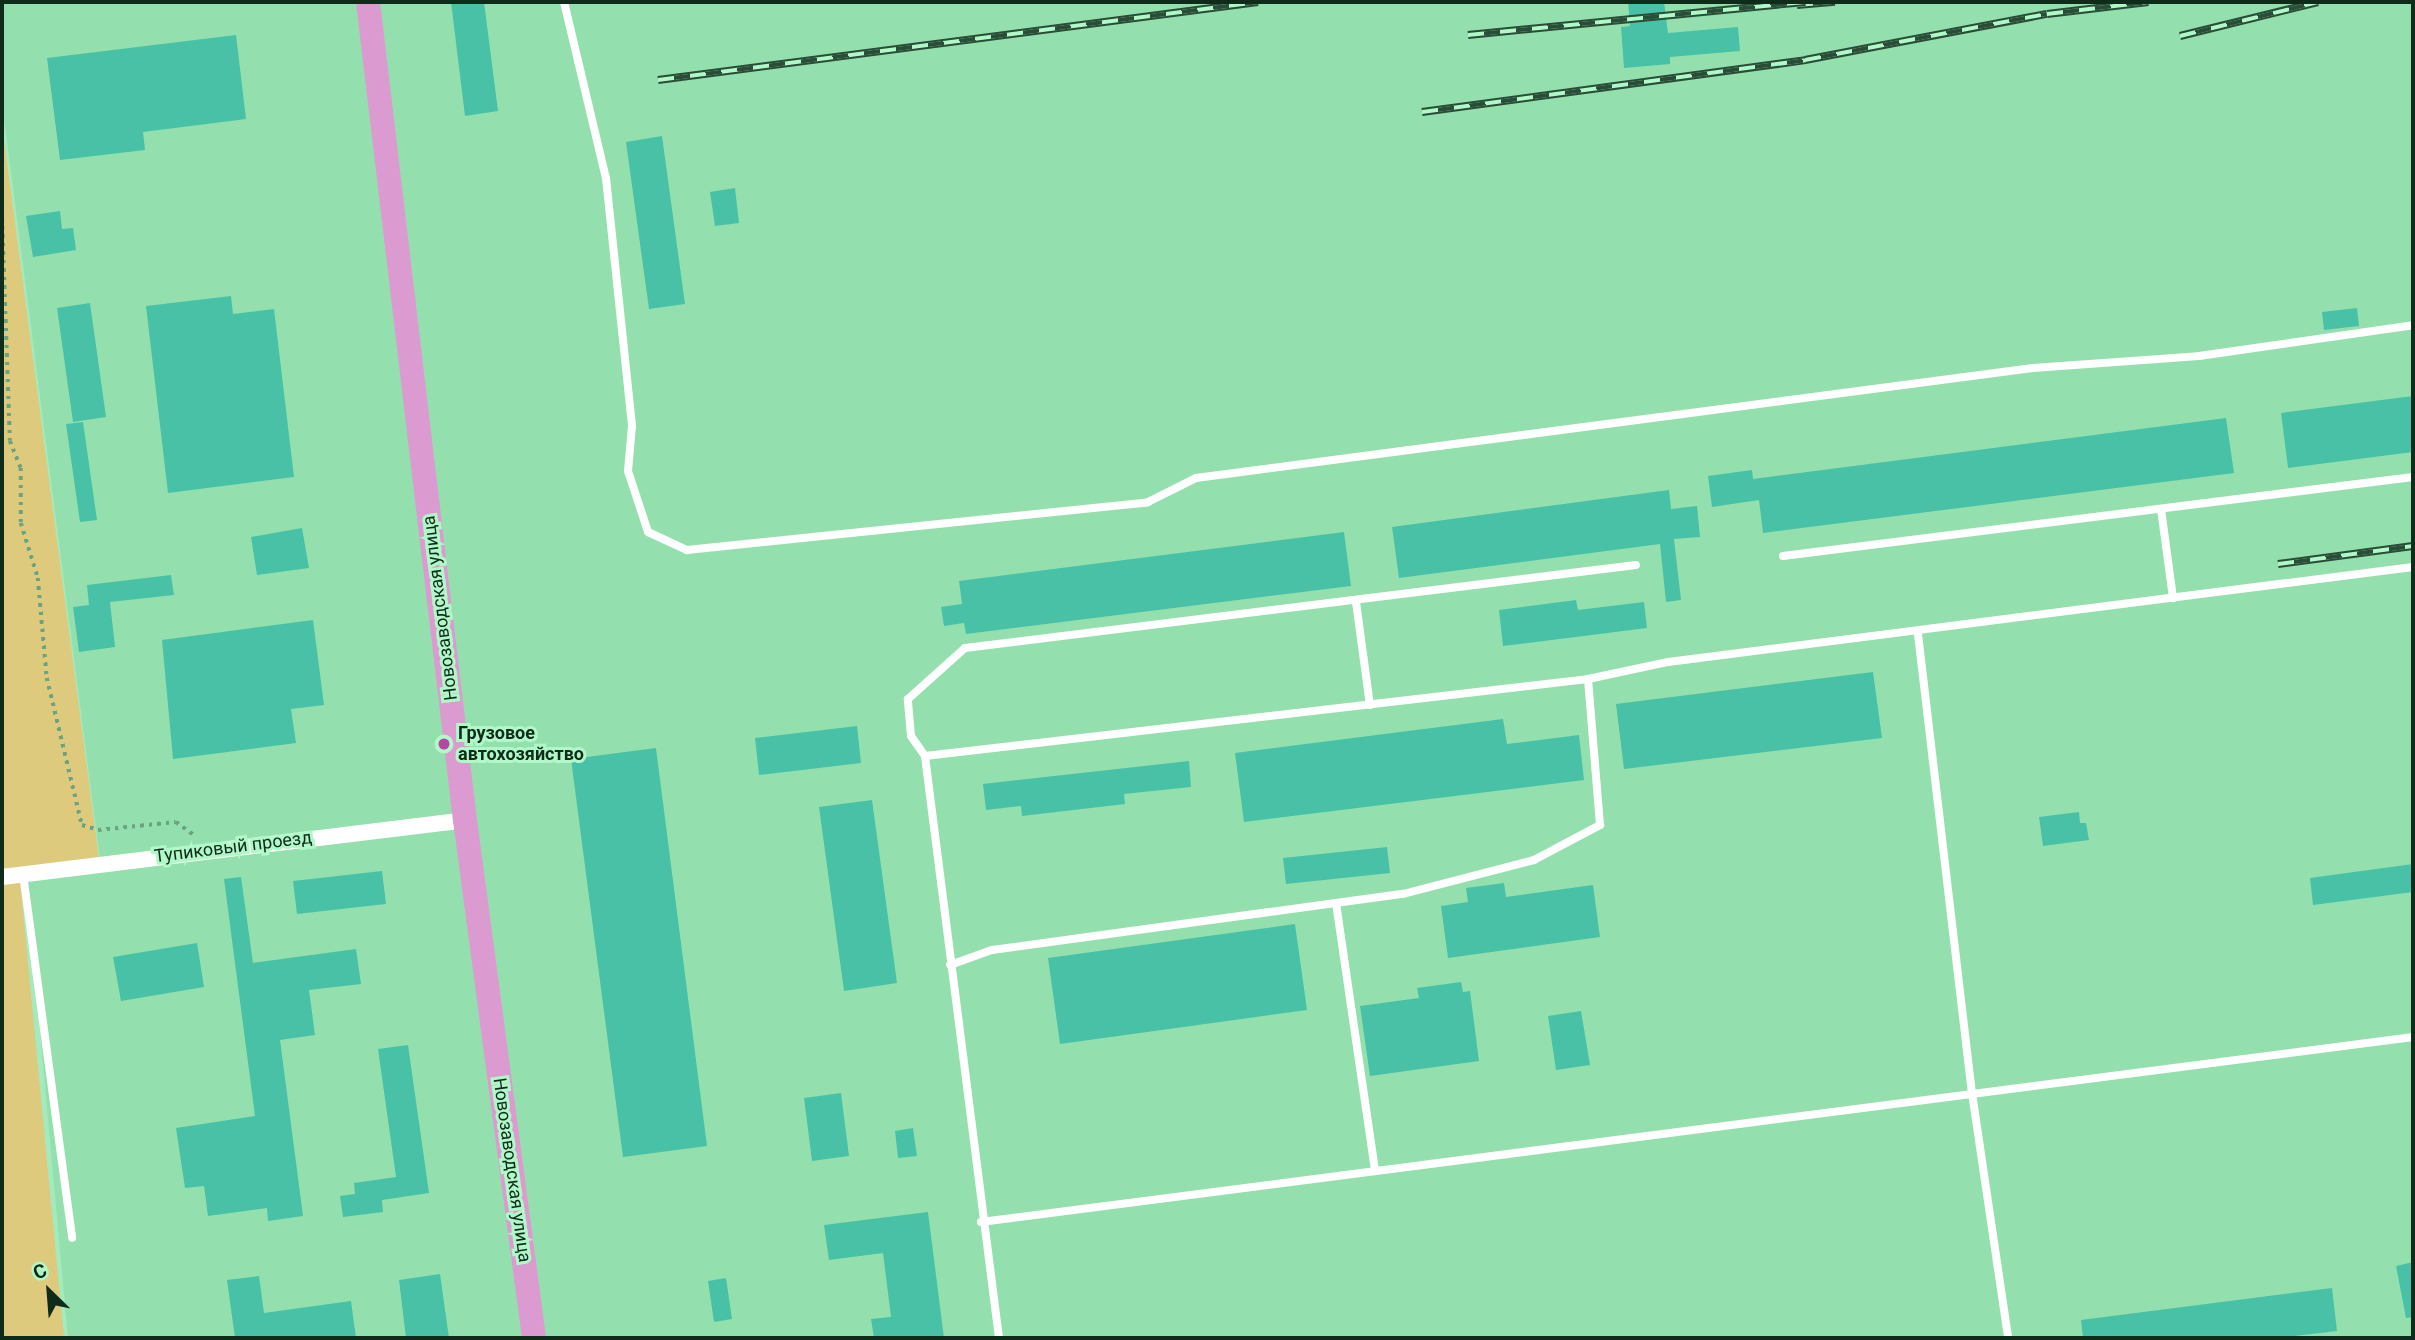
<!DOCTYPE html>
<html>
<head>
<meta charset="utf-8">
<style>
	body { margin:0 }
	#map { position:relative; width:2415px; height:1340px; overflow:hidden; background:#a4eabc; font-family:Roboto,sans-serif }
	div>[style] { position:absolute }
	.built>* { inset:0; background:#93e0ae }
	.green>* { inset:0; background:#deca7c }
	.building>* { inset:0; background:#49c1a6 }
	.path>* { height:3.5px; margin-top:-1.75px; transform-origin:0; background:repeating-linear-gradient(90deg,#6ba27f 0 3.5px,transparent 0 8.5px) }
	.service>* { height:8px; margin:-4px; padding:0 4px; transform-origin:4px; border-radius:4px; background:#fff }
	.minor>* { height:16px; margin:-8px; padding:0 8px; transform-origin:8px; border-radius:8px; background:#fff }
	.primary>* { height:24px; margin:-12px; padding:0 12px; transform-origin:12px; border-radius:12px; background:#dc9bd0 }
	.rail>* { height:8px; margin-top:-4px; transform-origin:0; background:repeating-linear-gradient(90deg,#b1f8c9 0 16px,#294d37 0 32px); box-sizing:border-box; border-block:2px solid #294d37 }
	.dots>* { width:19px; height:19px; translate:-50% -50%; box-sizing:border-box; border:4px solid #b1f8c9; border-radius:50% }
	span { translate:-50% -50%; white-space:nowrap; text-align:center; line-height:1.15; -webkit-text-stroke:6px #b1f8c9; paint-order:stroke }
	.street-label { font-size:18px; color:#0f2c1b }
	.poi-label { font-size:18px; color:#0f2c1b; font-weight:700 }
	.left { translate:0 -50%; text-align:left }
	.frame { position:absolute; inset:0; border:4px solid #0f2c1b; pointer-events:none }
	.north { position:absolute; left:14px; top:1256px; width:70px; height:70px; -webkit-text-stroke:5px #b1f8c9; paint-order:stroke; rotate:335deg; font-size:19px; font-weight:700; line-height:28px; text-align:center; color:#0f2c1b }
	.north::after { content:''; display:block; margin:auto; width:24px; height:32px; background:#0f2c1b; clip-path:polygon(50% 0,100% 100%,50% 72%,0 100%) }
</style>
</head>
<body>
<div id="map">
	<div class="built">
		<div style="clip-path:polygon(2px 2px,363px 2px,459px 817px,100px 859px,2px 103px)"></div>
		<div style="clip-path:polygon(369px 2px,2413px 2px,2413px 1338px,539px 1338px)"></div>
		<div style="clip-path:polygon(461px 824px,528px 1338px,68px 1338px,26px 877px)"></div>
	</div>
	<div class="green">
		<div style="clip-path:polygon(2px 124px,99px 859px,2px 872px)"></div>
		<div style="clip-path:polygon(20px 880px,64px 1338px,2px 1338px,2px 882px)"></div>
	</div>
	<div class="building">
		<div style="clip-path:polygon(451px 2px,484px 2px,498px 111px,465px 116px)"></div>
		<div style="clip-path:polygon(1628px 2px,1664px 2px,1668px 33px,1738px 27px,1740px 51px,1670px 57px,1670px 64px,1624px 68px,1621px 27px,1630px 26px)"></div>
		<div style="clip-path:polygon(236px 35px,246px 119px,143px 132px,145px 150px,60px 160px,47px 58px)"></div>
		<div style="clip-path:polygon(662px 136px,685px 304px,649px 309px,626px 142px)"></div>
		<div style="clip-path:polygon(735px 188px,739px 223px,715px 226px,710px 192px)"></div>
		<div style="clip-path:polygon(60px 211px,62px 229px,73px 228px,76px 250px,33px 257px,26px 216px)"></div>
		<div style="clip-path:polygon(231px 296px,233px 314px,274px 309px,294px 477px,168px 493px,146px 306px)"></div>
		<div style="clip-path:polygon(90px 303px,106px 417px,73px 422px,57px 308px)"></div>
		<div style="clip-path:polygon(2357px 308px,2359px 326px,2324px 330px,2322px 312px)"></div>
		<div style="clip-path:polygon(2413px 396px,2413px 452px,2288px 468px,2281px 413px)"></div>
		<div style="clip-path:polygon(2226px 418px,2234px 473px,1763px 533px,1759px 500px,1712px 507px,1708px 476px,1752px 470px,1753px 479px)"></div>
		<div style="clip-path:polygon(83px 422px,97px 520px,80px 522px,66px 424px)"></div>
		<div style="clip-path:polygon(1669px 490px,1671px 509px,1697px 506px,1700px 537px,1674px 539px,1681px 600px,1666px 602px,1660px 544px,1399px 578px,1392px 527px)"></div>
		<div style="clip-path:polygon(302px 528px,309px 568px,257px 575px,251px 537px)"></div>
		<div style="clip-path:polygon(1344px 532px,1351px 586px,966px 634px,964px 623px,944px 626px,941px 607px,962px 604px,959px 581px)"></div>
		<div style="clip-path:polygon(171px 575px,174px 595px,110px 602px,115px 647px,79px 652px,73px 607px,89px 605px,87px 585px)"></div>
		<div style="clip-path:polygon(1576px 600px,1578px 610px,1644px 602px,1647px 628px,1503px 646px,1499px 610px)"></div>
		<div style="clip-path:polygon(313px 620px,324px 705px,291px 709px,296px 743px,173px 759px,162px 640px)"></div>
		<div style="clip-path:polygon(1873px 672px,1882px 738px,1624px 769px,1616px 704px)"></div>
		<div style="clip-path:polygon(1503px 719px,1507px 744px,1579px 735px,1584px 780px,1244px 822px,1235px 753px)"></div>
		<div style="clip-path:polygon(857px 726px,861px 763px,759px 775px,755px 738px)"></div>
		<div style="clip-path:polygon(656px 748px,707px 1146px,623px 1157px,571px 759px)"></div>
		<div style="clip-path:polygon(1189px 761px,1191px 787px,1124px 794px,1125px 804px,1022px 816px,1021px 806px,986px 810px,983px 784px)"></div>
		<div style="clip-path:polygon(872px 800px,897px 983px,844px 991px,819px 807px)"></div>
		<div style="clip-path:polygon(2079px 812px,2080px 823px,2086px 823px,2089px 840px,2043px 846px,2039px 817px)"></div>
		<div style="clip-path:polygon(1387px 847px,1390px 873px,1286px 884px,1283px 858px)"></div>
		<div style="clip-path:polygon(2413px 864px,2413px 892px,2313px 905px,2310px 878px)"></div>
		<div style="clip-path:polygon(382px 871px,386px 904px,297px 914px,293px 881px)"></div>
		<div style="clip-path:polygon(241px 877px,253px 963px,356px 949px,361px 984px,309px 990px,315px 1035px,280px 1040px,303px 1216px,268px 1221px,267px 1208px,208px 1216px,204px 1186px,185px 1188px,176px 1128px,255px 1116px,224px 879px)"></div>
		<div style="clip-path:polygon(1504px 883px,1506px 897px,1593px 885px,1600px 937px,1448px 958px,1441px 906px,1468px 902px,1466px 888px)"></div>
		<div style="clip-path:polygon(1295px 924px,1307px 1010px,1060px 1044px,1048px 958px)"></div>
		<div style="clip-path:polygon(197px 943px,204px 987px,121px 1001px,113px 957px)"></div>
		<div style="clip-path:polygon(1461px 982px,1463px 992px,1470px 991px,1479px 1061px,1370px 1076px,1360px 1006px,1419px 998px,1417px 988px)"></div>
		<div style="clip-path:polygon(1581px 1011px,1590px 1065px,1556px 1070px,1548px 1016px)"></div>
		<div style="clip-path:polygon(408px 1045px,429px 1193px,382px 1200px,383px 1212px,343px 1217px,340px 1196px,355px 1194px,354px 1183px,396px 1177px,378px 1049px)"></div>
		<div style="clip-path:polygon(841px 1093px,849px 1156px,812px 1161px,804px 1098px)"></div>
		<div style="clip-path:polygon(913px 1128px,917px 1156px,898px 1158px,895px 1131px)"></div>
		<div style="clip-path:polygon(928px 1212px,944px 1338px,874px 1338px,871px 1319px,891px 1317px,883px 1253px,829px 1260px,824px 1225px)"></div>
		<div style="clip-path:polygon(2413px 1262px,2413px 1317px,2406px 1318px,2396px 1266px)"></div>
		<div style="clip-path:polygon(440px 1274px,449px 1338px,406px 1338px,399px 1280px)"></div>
		<div style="clip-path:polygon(259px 1276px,264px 1313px,351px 1301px,356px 1338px,235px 1338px,227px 1280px)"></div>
		<div style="clip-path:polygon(726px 1278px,732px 1319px,714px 1322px,708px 1281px)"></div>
		<div style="clip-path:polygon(2332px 1288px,2337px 1331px,2278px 1338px,2083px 1338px,2081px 1320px)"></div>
	</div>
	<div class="path">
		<div style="left:2px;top:209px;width:232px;rotate:88deg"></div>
		<div style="left:10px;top:441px;width:29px;rotate:68deg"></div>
		<div style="left:21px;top:468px;width:55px;rotate:90deg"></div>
		<div style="left:21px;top:523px;width:58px;rotate:72.8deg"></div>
		<div style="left:38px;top:578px;width:100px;rotate:84.9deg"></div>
		<div style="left:47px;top:678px;width:151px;rotate:76.6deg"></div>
		<div style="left:82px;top:825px;width:17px;rotate:17deg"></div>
		<div style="left:98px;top:830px;width:78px;rotate:-5.9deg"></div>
		<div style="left:176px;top:822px;width:22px;rotate:36deg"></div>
	</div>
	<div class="service">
		<div style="left:564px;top:2px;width:181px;rotate:76.6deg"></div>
		<div style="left:606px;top:178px;width:249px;rotate:84deg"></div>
		<div style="left:632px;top:426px;width:45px;rotate:95.1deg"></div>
		<div style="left:628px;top:471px;width:64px;rotate:71.8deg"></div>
		<div style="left:648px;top:532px;width:43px;rotate:24.8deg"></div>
		<div style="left:687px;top:550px;width:463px;rotate:-5.9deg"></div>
		<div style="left:1148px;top:502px;width:54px;rotate:-26.6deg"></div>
		<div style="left:1196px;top:478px;width:844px;rotate:-7.49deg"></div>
		<div style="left:2033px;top:368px;width:166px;rotate:-4.1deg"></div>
		<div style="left:2199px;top:356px;width:216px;rotate:-8.2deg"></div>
		<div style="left:2161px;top:509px;width:90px;rotate:82.3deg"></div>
		<div style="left:1783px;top:556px;width:635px;rotate:-7.15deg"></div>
		<div style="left:1356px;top:602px;width:104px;rotate:82.3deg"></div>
		<div style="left:1918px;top:634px;width:462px;rotate:83.3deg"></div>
		<div style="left:1972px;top:1093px;width:248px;rotate:81.6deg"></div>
		<div style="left:925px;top:756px;width:24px;rotate:-125deg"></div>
		<div style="left:911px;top:736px;width:37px;rotate:-95deg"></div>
		<div style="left:908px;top:699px;width:76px;rotate:-41.8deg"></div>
		<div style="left:965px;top:648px;width:676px;rotate:-7.05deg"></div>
		<div style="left:23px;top:874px;width:367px;rotate:82.3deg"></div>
		<div style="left:1336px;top:903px;width:271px;rotate:81.7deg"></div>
		<div style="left:950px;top:965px;width:45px;rotate:-19.7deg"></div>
		<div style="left:992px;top:950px;width:415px;rotate:-7.8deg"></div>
		<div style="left:1403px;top:894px;width:135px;rotate:-14.5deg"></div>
		<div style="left:1534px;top:860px;width:75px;rotate:-27.9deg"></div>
		<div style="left:1600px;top:825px;width:146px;rotate:-94.7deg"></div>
		<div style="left:981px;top:1222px;width:1444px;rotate:-7.36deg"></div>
		<div style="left:999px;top:1338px;width:587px;rotate:-97.25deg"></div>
		<div style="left:925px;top:756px;width:667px;rotate:-6.62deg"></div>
		<div style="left:1588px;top:679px;width:82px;rotate:-12deg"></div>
		<div style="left:1668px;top:662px;width:751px;rotate:-7.27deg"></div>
	</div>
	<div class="minor">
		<div style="left:2px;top:877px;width:466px;rotate:-7deg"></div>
	</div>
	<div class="primary">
		<div style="left:368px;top:2px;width:824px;rotate:83.24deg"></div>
		<div style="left:465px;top:820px;width:523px;rotate:82.41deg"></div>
	</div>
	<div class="rail">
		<div style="left:1797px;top:5px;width:38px;rotate:-5deg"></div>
		<div style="left:1468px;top:35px;width:339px;rotate:-5.6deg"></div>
		<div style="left:2180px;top:36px;width:142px;rotate:-13.8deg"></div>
		<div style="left:658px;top:80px;width:605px;rotate:-7.41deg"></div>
		<div style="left:1422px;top:112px;width:387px;rotate:-7.7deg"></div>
		<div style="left:1805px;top:60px;width:246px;rotate:-10.8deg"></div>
		<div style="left:2047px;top:14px;width:102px;rotate:-6.8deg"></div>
		<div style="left:2278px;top:564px;width:136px;rotate:-7.6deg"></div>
	</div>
	<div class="dots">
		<div style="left:444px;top:744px;background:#b646a3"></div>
	</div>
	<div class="street-label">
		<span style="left:440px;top:608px;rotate:-97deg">Новозаводская улица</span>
		<span style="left:233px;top:847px;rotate:-7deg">Тупиковый проезд</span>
		<span style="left:512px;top:1170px;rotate:82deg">Новозаводская улица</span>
	</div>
	<div class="poi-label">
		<span class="left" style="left:458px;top:744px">Грузовое<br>автохозяйство</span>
	</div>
	<div class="frame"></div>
	<div class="north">С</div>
</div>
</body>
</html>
